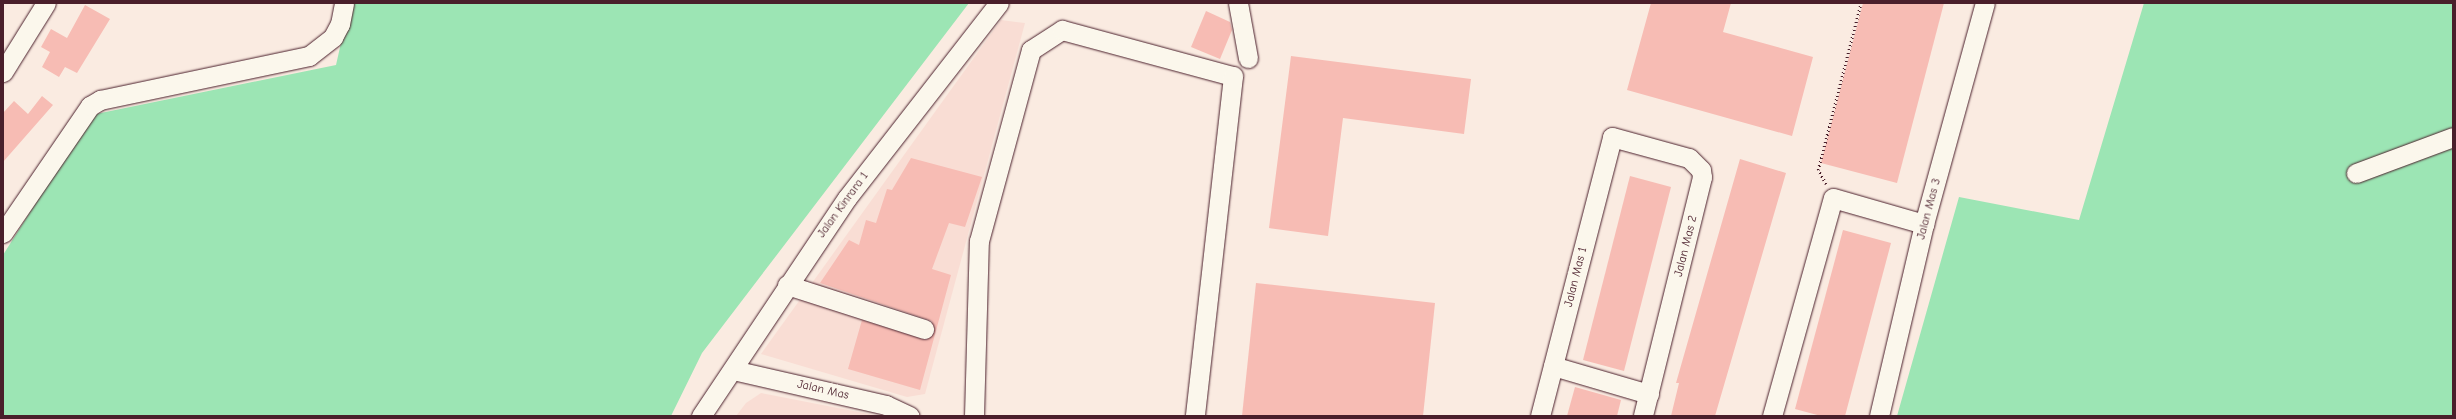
<!DOCTYPE html>
<html>
<head>
<meta charset="utf-8">
<style>
	body { margin:0 }
	#map { position:relative; width:2456px; height:419px; overflow:hidden; background:#faebe1; font-family:"Comic Neue",sans-serif }
	div>[style] { position:absolute }
	.built>* { inset:0; background:#f9ddd4 }
	.green>* { inset:0; background:#9ce5b4 }
	.building>* { inset:0; background:#f7bcb4 }
	.path>* { height:2.5px; margin-top:-1.25px; transform-origin:0; background:repeating-linear-gradient(90deg,#4a1f2b 0 1px,transparent 0 4px) }
	.roads { filter:drop-shadow(0 0 1px #4a1f2b) drop-shadow(0 0 1px #4a1f2b) }
	.minor>* { height:19px; margin:-9.5px; padding:0 9.5px; transform-origin:9.5px; border-radius:9.5px; background:#fbf7ec }
	span { translate:-50% -50%; white-space:nowrap; text-align:center; line-height:1.15; -webkit-text-stroke:3.5px #fbf7ec; paint-order:stroke }
	.street-label { font-size:12px; color:#4a1f2b }
	.frame { position:absolute; inset:0; border:4px solid #4a1f2b; pointer-events:none }
</style>
</head>
<body>
<div id="map">
	<div class="built">
		<div style="clip-path:polygon(1001px 20px,1025px 23px,925px 394px,907px 397px,761px 354px)"></div>
		<div style="clip-path:polygon(761px 393px,879px 416px,736px 416px,746px 403px)"></div>
	</div>
	<div class="green">
		<div style="clip-path:polygon(350px 3px,969px 3px,702px 353px,671px 416px,3px 416px,3px 255px,91px 115px,336px 65px)"></div>
		<div style="clip-path:polygon(2144px 3px,2453px 3px,2453px 416px,1897px 416px,1959px 197px,2079px 220px)"></div>
	</div>
	<div class="building">
		<div style="clip-path:polygon(1651px 3px,1731px 3px,1723px 32px,1813px 57px,1792px 136px,1627px 90px)"></div>
		<div style="clip-path:polygon(1863px 3px,1944px 3px,1897px 183px,1821px 163px)"></div>
		<div style="clip-path:polygon(85px 5px,110px 19px,77px 73px,65px 67px,59px 77px,42px 67px,50px 52px,41px 47px,51px 29px,67px 38px)"></div>
		<div style="clip-path:polygon(1206px 11px,1230px 22px,1232px 30px,1220px 59px,1191px 47px)"></div>
		<div style="clip-path:polygon(1291px 56px,1471px 79px,1464px 134px,1343px 118px,1328px 236px,1269px 228px)"></div>
		<div style="clip-path:polygon(42px 96px,53px 105px,3px 162px,3px 113px,14px 101px,28px 114px)"></div>
		<div style="clip-path:polygon(911px 158px,982px 177px,965px 227px,949px 223px,932px 269px,951px 275px,920px 390px,848px 369px,862px 320px,926px 340px,934px 333px,932px 321px,820px 283px,849px 240px,859px 245px,866px 220px,876px 223px,887px 189px,892px 190px)"></div>
		<div style="clip-path:polygon(1740px 159px,1786px 173px,1715px 416px,1671px 416px,1679px 383px,1676px 383px)"></div>
		<div style="clip-path:polygon(1630px 176px,1671px 187px,1624px 371px,1583px 360px)"></div>
		<div style="clip-path:polygon(1843px 230px,1891px 243px,1845px 416px,1821px 416px,1795px 409px)"></div>
		<div style="clip-path:polygon(1256px 283px,1435px 303px,1423px 416px,1242px 416px)"></div>
		<div style="clip-path:polygon(1575px 387px,1621px 400px,1617px 416px,1567px 416px)"></div>
	</div>
	<div class="path">
		<div style="left:1826px;top:184px;width:16px;rotate:-120deg"></div>
		<div style="left:1818px;top:170px;width:172px;rotate:-75.6deg"></div>
	</div>
	<div class="roads">
		<div class="minor">
			<div style="left:1238px;top:3px;width:56px;rotate:79.7deg"></div>
			<div style="left:3px;top:72px;width:81px;rotate:-58.1deg"></div>
			<div style="left:2356px;top:173px;width:103px;rotate:-20.4deg"></div>
			<div style="left:3px;top:233px;width:154px;rotate:-55.6deg"></div>
			<div style="left:90px;top:106px;width:12px;rotate:-31deg"></div>
			<div style="left:100px;top:100px;width:214px;rotate:-11.9deg"></div>
			<div style="left:309px;top:56px;width:31px;rotate:-38deg"></div>
			<div style="left:333px;top:37px;width:15px;rotate:-62deg"></div>
			<div style="left:340px;top:24px;width:21px;rotate:-79deg"></div>
			<div style="left:787px;top:285px;width:144px;rotate:17.8deg"></div>
			<div style="left:1553px;top:366px;width:100px;rotate:16.3deg"></div>
			<div style="left:733px;top:370px;width:157px;rotate:12.9deg"></div>
			<div style="left:886px;top:405px;width:26px;rotate:25deg"></div>
			<div style="left:701px;top:416px;width:262px;rotate:-56.2deg"></div>
			<div style="left:847px;top:198px;width:247px;rotate:-52.1deg"></div>
			<div style="left:974px;top:416px;width:175px;rotate:-88.4deg"></div>
			<div style="left:979px;top:241px;width:198px;rotate:-74.8deg"></div>
			<div style="left:1031px;top:50px;width:37px;rotate:-33deg"></div>
			<div style="left:1062px;top:30px;width:177px;rotate:15.1deg"></div>
			<div style="left:1233px;top:76px;width:342px;rotate:96.4deg"></div>
			<div style="left:1540px;top:416px;width:288px;rotate:-75.5deg"></div>
			<div style="left:1612px;top:137px;width:80px;rotate:15.3deg"></div>
			<div style="left:1689px;top:158px;width:17px;rotate:45deg"></div>
			<div style="left:1701px;top:170px;width:7px;rotate:82deg"></div>
			<div style="left:1702px;top:177px;width:246px;rotate:103.9deg"></div>
			<div style="left:1772px;top:416px;width:226px;rotate:-74.4deg"></div>
			<div style="left:1833px;top:198px;width:95px;rotate:15.9deg"></div>
			<div style="left:1879px;top:416px;width:197px;rotate:-76.8deg"></div>
			<div style="left:1924px;top:224px;width:229px;rotate:-74.6deg"></div>
		</div>
	</div>
	<div class="street-label">
		<span style="left:843px;top:205px;rotate:-54deg">Jalan Kinrara 1</span>
		<span style="left:1929px;top:209px;rotate:-75deg">Jalan Mas 3</span>
		<span style="left:1686px;top:246px;rotate:-76deg">Jalan Mas 2</span>
		<span style="left:1576px;top:277px;rotate:-76deg">Jalan Mas 1</span>
		<span style="left:823px;top:390px;rotate:13deg">Jalan Mas</span>
	</div>
	<div class="frame"></div>
</div>
</body>
</html>
